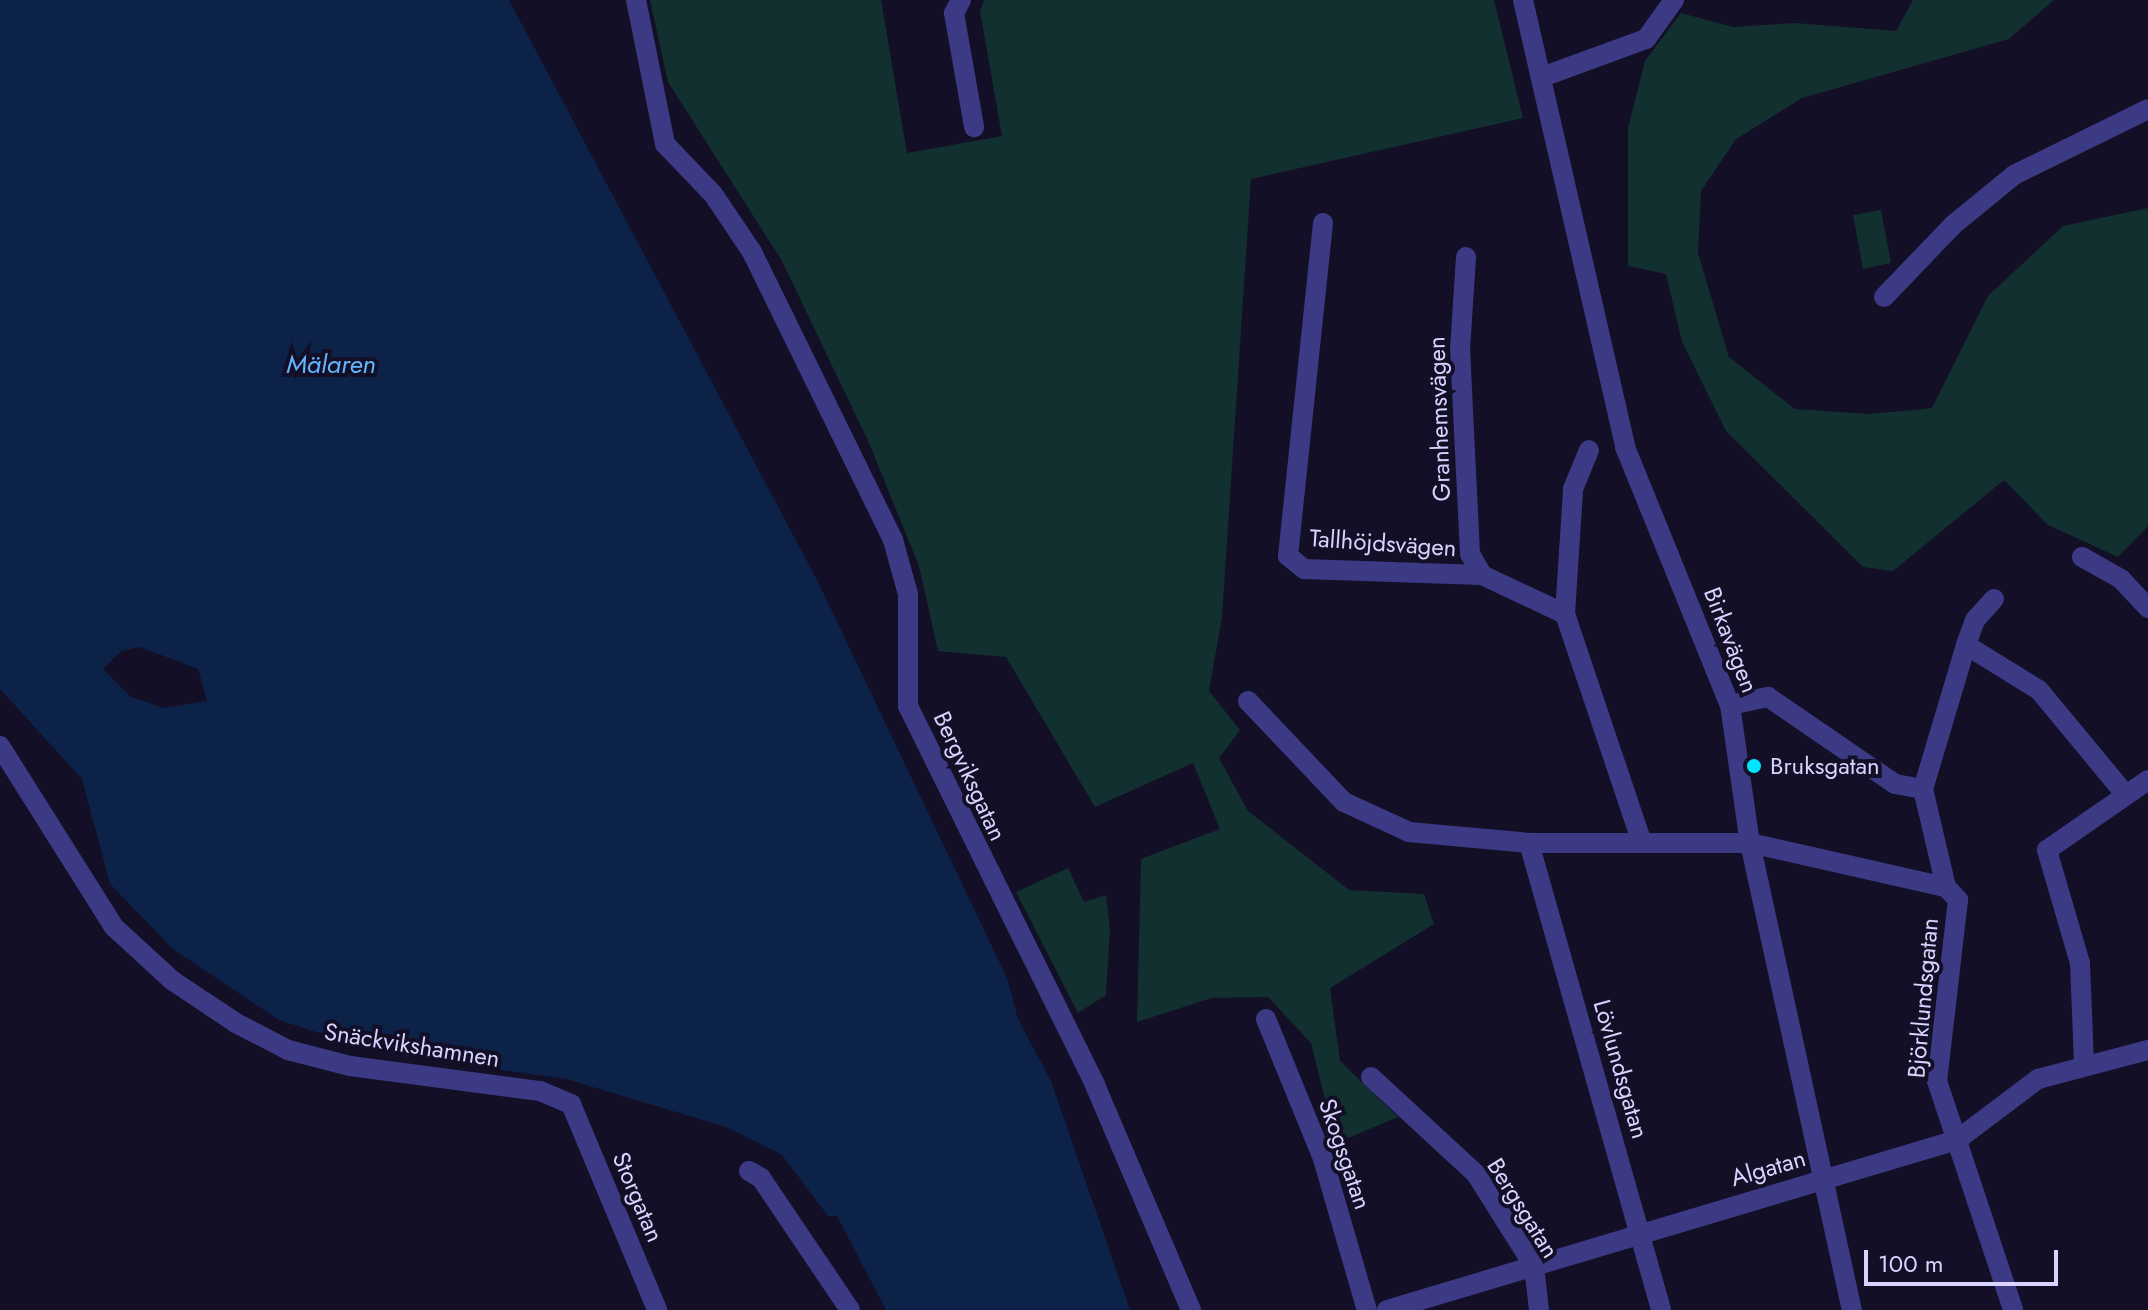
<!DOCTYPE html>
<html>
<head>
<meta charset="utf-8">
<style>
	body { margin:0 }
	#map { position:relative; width:2148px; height:1310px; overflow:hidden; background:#130f26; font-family:Jost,sans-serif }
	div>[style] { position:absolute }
	.green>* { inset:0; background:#12302f }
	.water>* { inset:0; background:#0c2248 }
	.minor>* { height:20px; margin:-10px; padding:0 10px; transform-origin:10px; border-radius:10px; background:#3d3a85 }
	.dots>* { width:22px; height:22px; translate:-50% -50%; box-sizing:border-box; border:4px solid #130f26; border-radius:50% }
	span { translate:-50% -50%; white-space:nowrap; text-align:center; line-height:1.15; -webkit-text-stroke:8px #130f26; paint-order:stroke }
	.street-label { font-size:24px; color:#d9d4ff }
	.poi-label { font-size:24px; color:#d9d4ff }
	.left { translate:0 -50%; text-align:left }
	.water-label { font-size:26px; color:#62b6ff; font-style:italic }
	.scale { position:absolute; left:1864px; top:1250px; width:194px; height:36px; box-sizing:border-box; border:4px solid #d9d4ff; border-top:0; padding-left:10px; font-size:24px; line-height:28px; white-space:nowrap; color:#d9d4ff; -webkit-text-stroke:6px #130f26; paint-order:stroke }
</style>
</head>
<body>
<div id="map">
	<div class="green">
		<div style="clip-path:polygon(650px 0,881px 0,907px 153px,1002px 136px,980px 11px,984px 0,1494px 0,1523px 118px,1251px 179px,1222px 617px,1209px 691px,1240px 730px,1219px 758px,1248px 811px,1349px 890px,1424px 894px,1434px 924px,1330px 988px,1340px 1061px,1398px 1117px,1336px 1143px,1311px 1043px,1268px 997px,1212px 998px,1137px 1022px,1141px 859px,1220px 829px,1193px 763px,1095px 807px,1006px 657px,938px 651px,919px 566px,869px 443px,782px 261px,668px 82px)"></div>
		<div style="clip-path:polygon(1913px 0,2054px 0,2009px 39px,1802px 98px,1736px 139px,1701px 191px,1698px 253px,1729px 357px,1795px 409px,1871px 414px,1932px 408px,1988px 296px,2063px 226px,2148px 208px,2148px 526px,2118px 557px,2048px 525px,2004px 480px,1893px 571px,1863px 567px,1726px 431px,1682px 342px,1666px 274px,1628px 266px,1628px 128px,1645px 61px,1681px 13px,1733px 27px,1795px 23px,1896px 31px)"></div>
		<div style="clip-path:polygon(1881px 210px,1891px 263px,1863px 269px,1853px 215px)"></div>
		<div style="clip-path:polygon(1068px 868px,1084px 902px,1106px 895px,1110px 929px,1106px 995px,1078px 1013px,1016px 892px)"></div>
	</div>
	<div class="water">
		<div style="clip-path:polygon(evenodd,0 0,509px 0,818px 582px,1007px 978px,1018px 1019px,1051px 1081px,1130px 1310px,886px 1310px,837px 1216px,828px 1216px,782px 1155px,726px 1127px,566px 1079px,381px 1053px,279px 1020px,173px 949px,110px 884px,82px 779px,0 689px,0 0,140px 647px,198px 669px,207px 701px,164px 708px,131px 697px,103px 669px,121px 651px,140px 647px)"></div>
	</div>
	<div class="minor">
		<div style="left:636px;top:0;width:147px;rotate:78.6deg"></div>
		<div style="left:665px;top:144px;width:69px;rotate:46.2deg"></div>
		<div style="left:713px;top:194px;width:70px;rotate:56.1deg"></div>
		<div style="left:752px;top:252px;width:321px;rotate:63.9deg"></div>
		<div style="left:893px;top:540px;width:56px;rotate:74.5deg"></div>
		<div style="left:908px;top:594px;width:112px;rotate:90deg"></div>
		<div style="left:908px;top:706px;width:423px;rotate:63.7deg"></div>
		<div style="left:1095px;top:1085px;width:245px;rotate:66.9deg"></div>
		<div style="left:961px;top:0;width:15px;rotate:118deg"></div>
		<div style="left:954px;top:13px;width:116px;rotate:80deg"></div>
		<div style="left:1523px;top:0;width:458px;rotate:77.1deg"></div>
		<div style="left:1625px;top:447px;width:279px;rotate:67.9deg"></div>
		<div style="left:1730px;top:705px;width:139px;rotate:81.8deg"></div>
		<div style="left:1750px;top:843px;width:478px;rotate:77.7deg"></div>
		<div style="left:1542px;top:77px;width:111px;rotate:-20.1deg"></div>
		<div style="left:1646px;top:39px;width:48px;rotate:-54.3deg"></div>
		<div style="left:1323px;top:223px;width:335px;rotate:96deg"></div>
		<div style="left:1288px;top:556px;width:21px;rotate:39deg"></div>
		<div style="left:1304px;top:569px;width:178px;rotate:1.9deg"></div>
		<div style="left:1482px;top:575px;width:92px;rotate:25.2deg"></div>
		<div style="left:1565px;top:614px;width:238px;rotate:71.4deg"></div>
		<div style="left:1466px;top:257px;width:92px;rotate:93.7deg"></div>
		<div style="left:1460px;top:349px;width:205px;rotate:87.2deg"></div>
		<div style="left:1470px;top:554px;width:24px;rotate:60deg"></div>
		<div style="left:1884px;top:297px;width:100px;rotate:-46.2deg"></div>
		<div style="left:1953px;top:225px;width:79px;rotate:-39.3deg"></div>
		<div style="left:2014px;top:175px;width:149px;rotate:-26.2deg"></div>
		<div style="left:2082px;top:557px;width:45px;rotate:29.4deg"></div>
		<div style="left:2121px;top:579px;width:40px;rotate:47deg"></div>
		<div style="left:1994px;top:599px;width:28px;rotate:132deg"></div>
		<div style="left:1975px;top:620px;width:27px;rotate:110deg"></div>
		<div style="left:1966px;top:645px;width:86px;rotate:31.7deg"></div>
		<div style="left:2039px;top:690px;width:135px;rotate:50.4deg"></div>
		<div style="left:1565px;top:614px;width:125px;rotate:-86.3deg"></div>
		<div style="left:1573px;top:489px;width:42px;rotate:-67.7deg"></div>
		<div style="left:1966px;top:645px;width:150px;rotate:106.6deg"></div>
		<div style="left:1923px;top:789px;width:101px;rotate:76.8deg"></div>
		<div style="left:1946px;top:887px;width:18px;rotate:47deg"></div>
		<div style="left:1958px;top:900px;width:182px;rotate:96.6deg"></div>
		<div style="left:1937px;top:1081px;width:241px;rotate:71.6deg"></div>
		<div style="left:1248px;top:701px;width:139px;rotate:46.5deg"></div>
		<div style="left:1344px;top:802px;width:72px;rotate:24.8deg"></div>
		<div style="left:1409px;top:832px;width:121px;rotate:5.2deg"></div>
		<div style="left:1529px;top:843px;width:221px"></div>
		<div style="left:1750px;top:843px;width:201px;rotate:12.7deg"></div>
		<div style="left:1730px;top:705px;width:39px;rotate:-12deg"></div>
		<div style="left:1768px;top:697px;width:154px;rotate:34.4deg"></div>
		<div style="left:1895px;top:784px;width:28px;rotate:10deg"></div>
		<div style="left:0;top:746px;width:214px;rotate:57.8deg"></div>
		<div style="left:114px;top:927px;width:80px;rotate:42.5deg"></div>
		<div style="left:173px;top:981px;width:76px;rotate:33.7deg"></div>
		<div style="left:236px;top:1023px;width:59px;rotate:27.4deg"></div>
		<div style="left:288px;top:1050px;width:64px;rotate:14.5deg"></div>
		<div style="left:350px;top:1066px;width:192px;rotate:7.5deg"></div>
		<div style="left:540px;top:1091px;width:34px;rotate:23deg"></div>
		<div style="left:571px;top:1104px;width:223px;rotate:67.3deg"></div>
		<div style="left:1529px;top:843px;width:485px;rotate:74.2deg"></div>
		<div style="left:1266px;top:1019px;width:151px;rotate:67.8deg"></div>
		<div style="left:1323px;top:1159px;width:157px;rotate:73.8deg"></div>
		<div style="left:2084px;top:1063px;width:100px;rotate:-92.3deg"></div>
		<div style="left:2080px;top:963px;width:118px;rotate:-106.3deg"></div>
		<div style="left:2047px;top:850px;width:123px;rotate:-34.7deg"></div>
		<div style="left:1371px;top:1077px;width:143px;rotate:42.7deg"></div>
		<div style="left:1476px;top:1174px;width:109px;rotate:57.8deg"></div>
		<div style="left:1534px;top:1266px;width:44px;rotate:83.5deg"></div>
		<div style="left:749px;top:1171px;width:14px;rotate:30deg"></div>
		<div style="left:761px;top:1178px;width:159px;rotate:56deg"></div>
		<div style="left:1387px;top:1310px;width:595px;rotate:-16.61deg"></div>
		<div style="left:1957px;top:1140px;width:101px;rotate:-37deg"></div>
		<div style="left:2038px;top:1079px;width:114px;rotate:-14.8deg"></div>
	</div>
	<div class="dots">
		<div style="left:1754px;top:766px;background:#00e5ff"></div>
	</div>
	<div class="street-label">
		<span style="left:1439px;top:419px;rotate:-92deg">Granhemsvägen</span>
		<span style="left:1383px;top:543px;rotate:4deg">Tallhöjdsvägen</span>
		<span style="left:1731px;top:640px;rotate:69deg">Birkavägen</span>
		<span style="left:970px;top:776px;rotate:65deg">Bergviksgatan</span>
		<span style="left:1923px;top:998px;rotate:-85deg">Björklundsgatan</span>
		<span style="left:412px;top:1045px;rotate:9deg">Snäckvikshamnen</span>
		<span style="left:1621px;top:1069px;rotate:74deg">Lövlundsgatan</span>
		<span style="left:1345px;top:1154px;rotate:71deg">Skogsgatan</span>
		<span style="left:1768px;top:1168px;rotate:-16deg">Algatan</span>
		<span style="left:638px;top:1197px;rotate:67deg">Storgatan</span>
		<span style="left:1523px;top:1208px;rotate:58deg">Bergsgatan</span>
	</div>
	<div class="poi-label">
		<span class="left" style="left:1770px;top:766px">Bruksgatan</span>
	</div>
	<div class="water-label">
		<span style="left:331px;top:365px">Mälaren</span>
	</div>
	<div class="scale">100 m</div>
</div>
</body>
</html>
